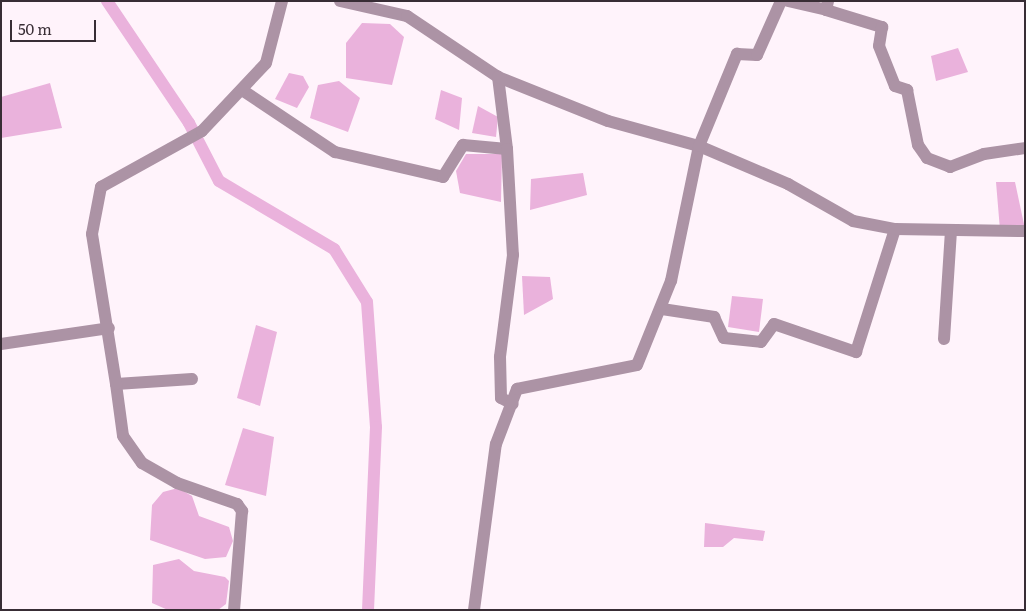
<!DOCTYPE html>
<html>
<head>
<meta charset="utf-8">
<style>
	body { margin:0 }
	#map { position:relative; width:1026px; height:611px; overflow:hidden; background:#fff3fb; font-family:Literata,serif }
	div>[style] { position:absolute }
	.water>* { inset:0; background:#eab2dc }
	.canal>* { height:12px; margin:-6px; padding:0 6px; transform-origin:6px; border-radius:6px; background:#eab2dc }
	.street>* { height:12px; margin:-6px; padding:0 6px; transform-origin:6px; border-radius:6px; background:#ac93a5 }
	span { translate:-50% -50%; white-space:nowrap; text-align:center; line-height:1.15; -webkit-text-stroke:5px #fff3fb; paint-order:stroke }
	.frame { position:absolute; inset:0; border:2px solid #382d35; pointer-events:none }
	.scale { position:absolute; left:10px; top:20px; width:86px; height:22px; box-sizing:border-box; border:2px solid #382d35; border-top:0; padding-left:6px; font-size:15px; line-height:18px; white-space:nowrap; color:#382d35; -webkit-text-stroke:4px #fff3fb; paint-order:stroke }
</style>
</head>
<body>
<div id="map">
	<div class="water">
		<div style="clip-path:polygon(362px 23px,390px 24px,404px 37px,392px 85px,346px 78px,346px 43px)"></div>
		<div style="clip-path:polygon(958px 48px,968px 72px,936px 81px,931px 56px)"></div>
		<div style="clip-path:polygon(289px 73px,303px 76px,309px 87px,297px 108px,275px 99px)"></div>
		<div style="clip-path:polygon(339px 81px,360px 98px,348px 132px,310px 118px,318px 85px)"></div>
		<div style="clip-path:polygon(50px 83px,62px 128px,1px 138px,1px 97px)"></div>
		<div style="clip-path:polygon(441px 90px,462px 98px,459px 130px,435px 119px)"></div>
		<div style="clip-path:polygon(478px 106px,498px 117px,496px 137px,472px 133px)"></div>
		<div style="clip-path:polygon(466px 154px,502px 154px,501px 202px,460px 193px,456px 171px)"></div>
		<div style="clip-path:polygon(583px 173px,587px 195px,530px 210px,531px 179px)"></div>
		<div style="clip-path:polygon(996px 182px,1015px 182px,1025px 229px,1000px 230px)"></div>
		<div style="clip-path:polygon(522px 276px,550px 277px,553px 299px,524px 315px)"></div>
		<div style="clip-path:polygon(732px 296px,763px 299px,759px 332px,728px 327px)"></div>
		<div style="clip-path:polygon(256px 325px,277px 332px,260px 406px,237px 398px)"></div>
		<div style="clip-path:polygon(243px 428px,274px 437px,266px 496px,225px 485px)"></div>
		<div style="clip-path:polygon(178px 488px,192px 496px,199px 516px,229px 527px,233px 541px,226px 557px,205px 559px,150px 540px,152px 505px,163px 492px)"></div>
		<div style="clip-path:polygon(705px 523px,765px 531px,763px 541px,734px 538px,723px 547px,704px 547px)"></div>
		<div style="clip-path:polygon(179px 559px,194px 571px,225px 577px,229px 581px,226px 604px,218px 610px,168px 610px,152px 603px,153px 565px)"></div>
	</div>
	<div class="canal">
		<div style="left:107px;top:1px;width:147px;rotate:56.1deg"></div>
		<div style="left:189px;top:123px;width:65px;rotate:62.7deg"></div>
		<div style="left:219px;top:181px;width:134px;rotate:30.6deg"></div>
		<div style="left:334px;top:249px;width:62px;rotate:58.1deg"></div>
		<div style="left:367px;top:302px;width:125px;rotate:85.9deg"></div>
		<div style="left:376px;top:427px;width:183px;rotate:92.5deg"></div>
	</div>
	<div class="street">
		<div style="left:340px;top:1px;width:69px;rotate:12.6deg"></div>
		<div style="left:407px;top:16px;width:110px;rotate:33.8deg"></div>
		<div style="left:788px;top:1px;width:39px;rotate:13deg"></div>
		<div style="left:826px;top:10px;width:9px;rotate:-77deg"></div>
		<div style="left:826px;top:10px;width:59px;rotate:16.9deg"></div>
		<div style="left:882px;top:27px;width:19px;rotate:99deg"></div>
		<div style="left:879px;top:46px;width:43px;rotate:68.2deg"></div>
		<div style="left:895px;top:86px;width:13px;rotate:18deg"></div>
		<div style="left:907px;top:90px;width:56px;rotate:78.7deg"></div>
		<div style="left:918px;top:145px;width:16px;rotate:55deg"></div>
		<div style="left:927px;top:158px;width:25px;rotate:21deg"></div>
		<div style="left:950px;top:167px;width:36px;rotate:-21deg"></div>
		<div style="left:984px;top:154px;width:41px;rotate:-8.3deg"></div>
		<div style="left:242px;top:90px;width:112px;rotate:33.7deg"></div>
		<div style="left:335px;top:152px;width:111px;rotate:13deg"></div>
		<div style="left:443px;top:177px;width:38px;rotate:-58deg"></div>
		<div style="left:463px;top:145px;width:44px;rotate:5.2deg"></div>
		<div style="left:507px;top:149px;width:73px;rotate:-97.1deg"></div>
		<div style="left:498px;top:77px;width:118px;rotate:21.8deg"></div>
		<div style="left:608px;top:121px;width:94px;rotate:15.4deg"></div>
		<div style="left:699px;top:146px;width:97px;rotate:23.1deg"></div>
		<div style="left:788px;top:184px;width:75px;rotate:29.6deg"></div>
		<div style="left:853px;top:221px;width:43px;rotate:10.8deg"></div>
		<div style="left:507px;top:149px;width:106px;rotate:86.8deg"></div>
		<div style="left:513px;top:255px;width:103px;rotate:97.3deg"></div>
		<div style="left:500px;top:357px;width:41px;rotate:88.6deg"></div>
		<div style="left:501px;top:398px;width:13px;rotate:27deg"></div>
		<div style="left:662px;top:309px;width:53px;rotate:8.7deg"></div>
		<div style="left:714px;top:317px;width:23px;rotate:65deg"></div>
		<div style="left:724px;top:338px;width:37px;rotate:6deg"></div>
		<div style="left:761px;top:342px;width:22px;rotate:-54deg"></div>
		<div style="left:774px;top:324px;width:87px;rotate:18.9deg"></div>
		<div style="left:856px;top:352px;width:129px;rotate:-72.4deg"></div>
		<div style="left:895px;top:229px;width:130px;rotate:0.9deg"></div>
		<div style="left:944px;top:339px;width:109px;rotate:-86.3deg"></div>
		<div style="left:1px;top:344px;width:109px;rotate:-8.4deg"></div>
		<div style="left:192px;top:379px;width:76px;rotate:176.2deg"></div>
		<div style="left:116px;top:384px;width:52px;rotate:82.3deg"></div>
		<div style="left:123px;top:436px;width:33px;rotate:55deg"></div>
		<div style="left:142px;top:463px;width:40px;rotate:29.7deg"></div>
		<div style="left:177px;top:483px;width:64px;rotate:19.3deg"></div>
		<div style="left:237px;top:504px;width:9px;rotate:54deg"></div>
		<div style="left:242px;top:511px;width:99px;rotate:94.6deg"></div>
		<div style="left:116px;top:384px;width:152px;rotate:-99.1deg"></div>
		<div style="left:92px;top:234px;width:48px;rotate:-79.2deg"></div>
		<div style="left:101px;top:187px;width:115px;rotate:-29deg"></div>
		<div style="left:202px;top:131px;width:93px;rotate:-46.7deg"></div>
		<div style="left:266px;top:63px;width:64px;rotate:-75.5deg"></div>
		<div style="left:474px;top:610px;width:167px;rotate:-82.5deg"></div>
		<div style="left:496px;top:444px;width:59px;rotate:-69.1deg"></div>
		<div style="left:517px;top:389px;width:122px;rotate:-11.3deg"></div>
		<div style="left:637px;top:365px;width:91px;rotate:-68deg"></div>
		<div style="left:671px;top:281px;width:138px;rotate:-78.3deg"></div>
		<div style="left:699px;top:146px;width:100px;rotate:-67.6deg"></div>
		<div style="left:737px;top:54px;width:20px;rotate:3deg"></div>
		<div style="left:757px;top:55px;width:59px;rotate:-66deg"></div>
	</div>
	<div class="frame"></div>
	<div class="scale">50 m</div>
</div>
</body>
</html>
